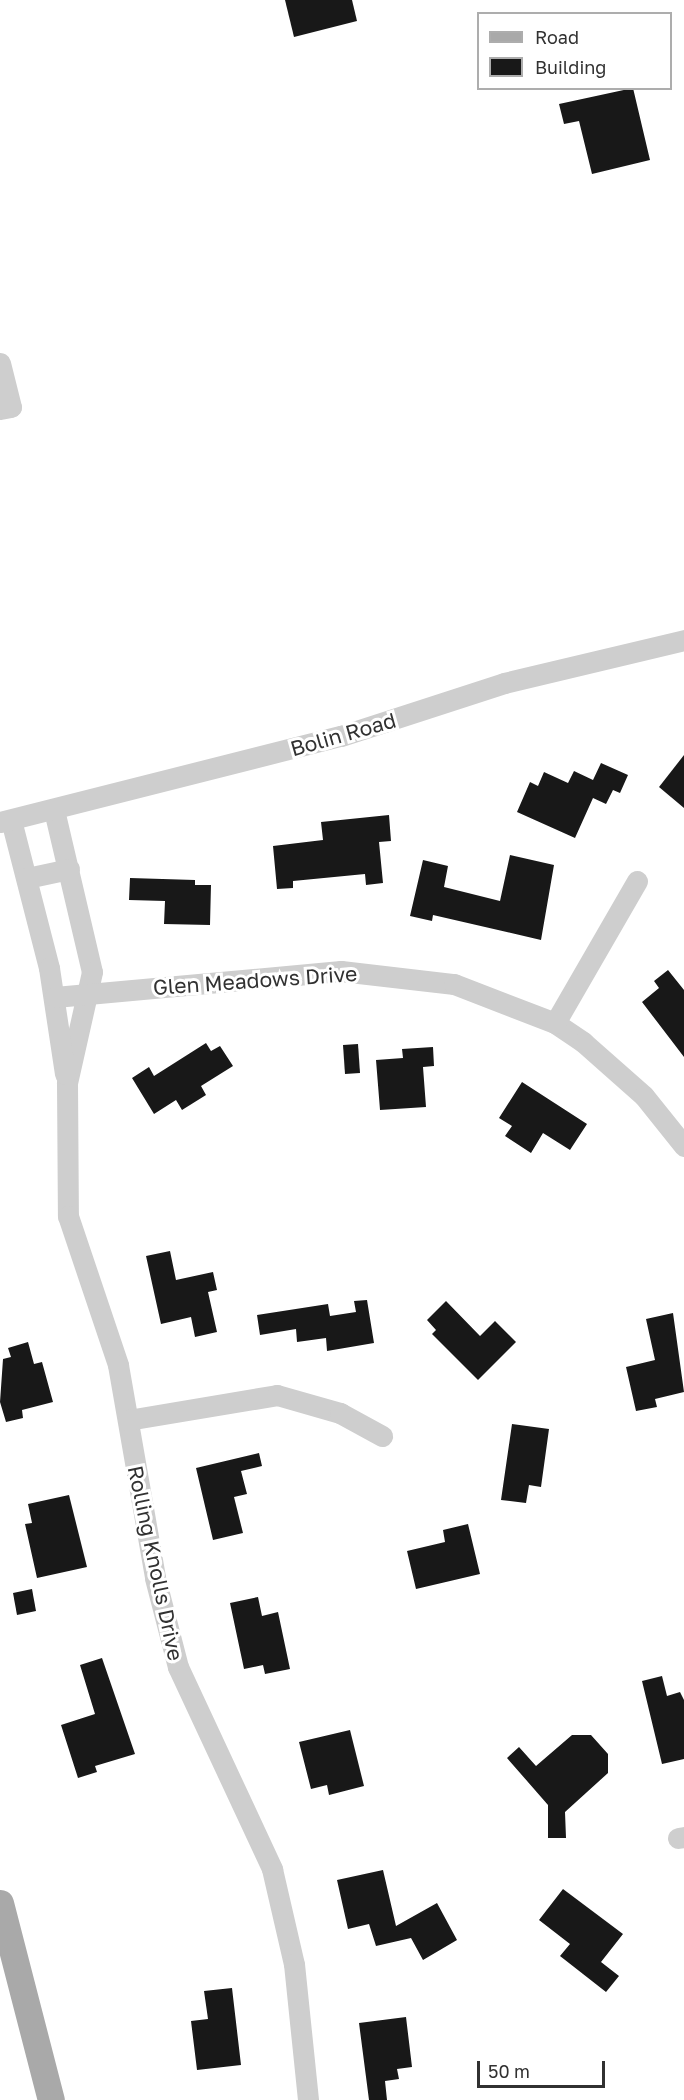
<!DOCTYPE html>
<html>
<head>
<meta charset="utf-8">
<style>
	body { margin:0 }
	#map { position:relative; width:684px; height:2100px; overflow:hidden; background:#fff; font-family:"Golos Text",sans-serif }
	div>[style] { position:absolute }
	.building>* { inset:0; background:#181818 }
	.minor>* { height:21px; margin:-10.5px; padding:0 10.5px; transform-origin:10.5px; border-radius:10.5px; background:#cecece }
	.major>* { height:27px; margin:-13.5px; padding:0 13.5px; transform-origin:13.5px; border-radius:13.5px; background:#a9a9a9 }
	span { translate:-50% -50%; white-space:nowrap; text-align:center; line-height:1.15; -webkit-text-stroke:6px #fff; paint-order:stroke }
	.street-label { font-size:21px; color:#313131 }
	.legend { position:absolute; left:477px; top:12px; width:195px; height:78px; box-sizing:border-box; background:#fff; border:2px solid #adadad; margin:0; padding:8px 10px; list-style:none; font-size:18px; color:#313131 }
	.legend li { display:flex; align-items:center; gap:12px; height:30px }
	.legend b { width:30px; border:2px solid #adadad }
	.scale { position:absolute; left:477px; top:2061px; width:128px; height:27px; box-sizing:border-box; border:3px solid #313131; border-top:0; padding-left:8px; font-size:18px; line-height:21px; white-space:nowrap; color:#313131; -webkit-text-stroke:4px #fff; paint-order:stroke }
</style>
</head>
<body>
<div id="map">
	<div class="building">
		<div style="clip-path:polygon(285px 0,352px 0,357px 21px,294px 37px)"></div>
		<div style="clip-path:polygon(633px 88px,650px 160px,592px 174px,579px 121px,564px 124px,559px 104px)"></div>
		<div style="clip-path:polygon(684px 755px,684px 808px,659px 787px)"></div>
		<div style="clip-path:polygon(601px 763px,628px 775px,620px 793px,613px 790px,606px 804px,593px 798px,575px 838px,517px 812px,530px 782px,538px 786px,544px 772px,568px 783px,574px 771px,593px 780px)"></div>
		<div style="clip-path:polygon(389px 815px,391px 841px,379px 842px,383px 883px,366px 885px,365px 874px,293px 881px,293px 888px,277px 889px,273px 846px,323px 840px,321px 822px)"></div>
		<div style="clip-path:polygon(510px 855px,554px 865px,541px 940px,433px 915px,432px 921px,410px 916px,423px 860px,448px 866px,444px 887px,500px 901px)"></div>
		<div style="clip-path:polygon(130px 878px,195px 880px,195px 885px,211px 885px,210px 925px,164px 924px,165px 901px,129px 900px)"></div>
		<div style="clip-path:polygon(668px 970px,684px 990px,684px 1057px,642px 1002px,659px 988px,654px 981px)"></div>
		<div style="clip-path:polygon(206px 1043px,211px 1051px,220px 1046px,233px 1066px,201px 1086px,206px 1095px,182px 1110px,176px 1100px,154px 1114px,132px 1078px,149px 1067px,154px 1076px)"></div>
		<div style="clip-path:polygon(358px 1044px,360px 1073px,345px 1074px,343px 1045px)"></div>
		<div style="clip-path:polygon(433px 1047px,434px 1066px,423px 1067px,426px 1107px,380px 1110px,376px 1060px,403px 1058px,402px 1049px)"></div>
		<div style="clip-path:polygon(522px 1082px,587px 1124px,570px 1150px,543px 1133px,531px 1153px,505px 1136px,512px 1126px,499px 1118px)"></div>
		<div style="clip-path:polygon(170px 1251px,176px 1280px,213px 1272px,217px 1290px,208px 1292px,217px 1332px,195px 1337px,191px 1317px,161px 1324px,146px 1256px)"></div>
		<div style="clip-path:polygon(367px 1300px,374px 1343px,327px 1351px,326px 1338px,297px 1342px,296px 1329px,260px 1335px,257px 1315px,328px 1304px,330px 1316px,356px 1312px,354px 1301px)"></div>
		<div style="clip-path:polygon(446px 1301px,480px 1336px,495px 1321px,516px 1342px,478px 1380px,432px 1334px,436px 1330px,427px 1320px)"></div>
		<div style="clip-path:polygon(673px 1313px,684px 1392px,655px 1399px,657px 1407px,636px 1411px,626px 1367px,655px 1360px,646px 1319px)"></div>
		<div style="clip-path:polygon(28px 1342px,34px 1364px,42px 1362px,53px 1402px,22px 1410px,23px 1418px,6px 1422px,0 1402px,3px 1359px,11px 1357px,8px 1348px)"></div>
		<div style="clip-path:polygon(512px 1424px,549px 1429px,541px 1487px,529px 1485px,526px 1503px,501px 1500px)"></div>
		<div style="clip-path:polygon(259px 1453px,262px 1466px,241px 1471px,247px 1494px,234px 1497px,243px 1533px,213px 1540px,196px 1468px)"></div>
		<div style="clip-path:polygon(69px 1495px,87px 1567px,37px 1578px,25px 1524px,32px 1523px,28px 1504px)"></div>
		<div style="clip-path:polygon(468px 1524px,480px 1574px,416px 1589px,407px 1551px,445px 1542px,443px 1530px)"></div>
		<div style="clip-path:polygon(32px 1589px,36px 1611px,17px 1615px,13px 1593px)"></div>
		<div style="clip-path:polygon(258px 1597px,262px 1616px,278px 1612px,290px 1669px,265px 1674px,263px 1665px,244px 1669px,230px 1603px)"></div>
		<div style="clip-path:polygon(102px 1658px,135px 1754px,95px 1766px,97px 1772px,78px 1778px,61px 1725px,95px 1714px,80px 1665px)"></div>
		<div style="clip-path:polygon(662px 1676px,667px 1696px,680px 1692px,684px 1700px,684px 1759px,662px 1764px,642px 1681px)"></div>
		<div style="clip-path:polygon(350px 1730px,364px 1786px,329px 1795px,327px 1785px,311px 1789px,299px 1742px)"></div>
		<div style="clip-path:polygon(572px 1735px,591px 1735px,608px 1754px,608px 1773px,565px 1812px,566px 1838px,548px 1838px,548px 1805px,507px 1758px,519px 1747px,536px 1766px)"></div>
		<div style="clip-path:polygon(383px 1870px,396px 1926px,437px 1903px,457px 1940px,423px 1960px,411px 1938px,376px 1946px,369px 1924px,348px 1929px,337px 1880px)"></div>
		<div style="clip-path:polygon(563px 1889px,623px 1934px,601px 1962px,619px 1976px,606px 1992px,560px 1956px,570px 1944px,539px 1920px)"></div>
		<div style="clip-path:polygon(232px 1988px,241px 2065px,197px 2070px,191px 2021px,208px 2019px,204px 1991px)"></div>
		<div style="clip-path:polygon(406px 2017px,412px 2067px,397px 2069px,399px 2079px,385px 2081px,387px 2100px,369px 2100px,359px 2023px)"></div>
	</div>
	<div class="minor">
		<div style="left:0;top:363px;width:45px;rotate:76deg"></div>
		<div style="left:11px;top:407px;width:11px;rotate:170deg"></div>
		<div style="left:54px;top:810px;width:166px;rotate:76.8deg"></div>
		<div style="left:92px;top:972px;width:114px;rotate:102.7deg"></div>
		<div style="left:67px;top:1083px;width:133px;rotate:89.6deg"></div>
		<div style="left:68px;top:1216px;width:157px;rotate:71.4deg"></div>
		<div style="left:118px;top:1365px;width:216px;rotate:80.1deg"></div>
		<div style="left:155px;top:1578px;width:92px;rotate:75.5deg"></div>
		<div style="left:178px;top:1667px;width:223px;rotate:65deg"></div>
		<div style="left:272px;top:1869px;width:98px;rotate:77deg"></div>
		<div style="left:294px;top:1964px;width:137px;rotate:84.1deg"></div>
		<div style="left:11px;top:820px;width:153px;rotate:75.6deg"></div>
		<div style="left:49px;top:968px;width:107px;rotate:81.4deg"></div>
		<div style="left:0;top:822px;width:352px;rotate:-14.2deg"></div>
		<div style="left:341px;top:736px;width:171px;rotate:-18deg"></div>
		<div style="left:504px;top:683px;width:185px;rotate:-13.4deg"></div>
		<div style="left:27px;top:878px;width:43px;rotate:-12.1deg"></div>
		<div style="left:55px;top:997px;width:287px;rotate:-5.2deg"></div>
		<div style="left:341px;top:971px;width:114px;rotate:6.6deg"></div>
		<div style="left:454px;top:984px;width:108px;rotate:21.1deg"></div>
		<div style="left:555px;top:1023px;width:34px;rotate:34deg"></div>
		<div style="left:583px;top:1042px;width:81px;rotate:41.5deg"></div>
		<div style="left:644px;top:1096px;width:64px;rotate:51.3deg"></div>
		<div style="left:555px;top:1023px;width:164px;rotate:-60deg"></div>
		<div style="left:128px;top:1420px;width:151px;rotate:-9.5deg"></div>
		<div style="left:277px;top:1395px;width:66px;rotate:15.9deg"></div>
		<div style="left:340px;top:1413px;width:48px;rotate:28.7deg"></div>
		<div style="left:678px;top:1838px;width:6px;rotate:-9deg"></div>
	</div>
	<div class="major">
		<div style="left:0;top:1903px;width:203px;rotate:75.5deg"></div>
	</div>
	<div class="street-label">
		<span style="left:343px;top:734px;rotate:-16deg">Bolin Road</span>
		<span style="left:255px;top:980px;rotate:-4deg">Glen Meadows Drive</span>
		<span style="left:156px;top:1563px;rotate:78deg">Rolling Knolls Drive</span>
	</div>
	<ul class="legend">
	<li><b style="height:8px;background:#a9a9a9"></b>Road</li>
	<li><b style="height:16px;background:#181818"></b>Building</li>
	</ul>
	<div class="scale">50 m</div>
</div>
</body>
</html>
